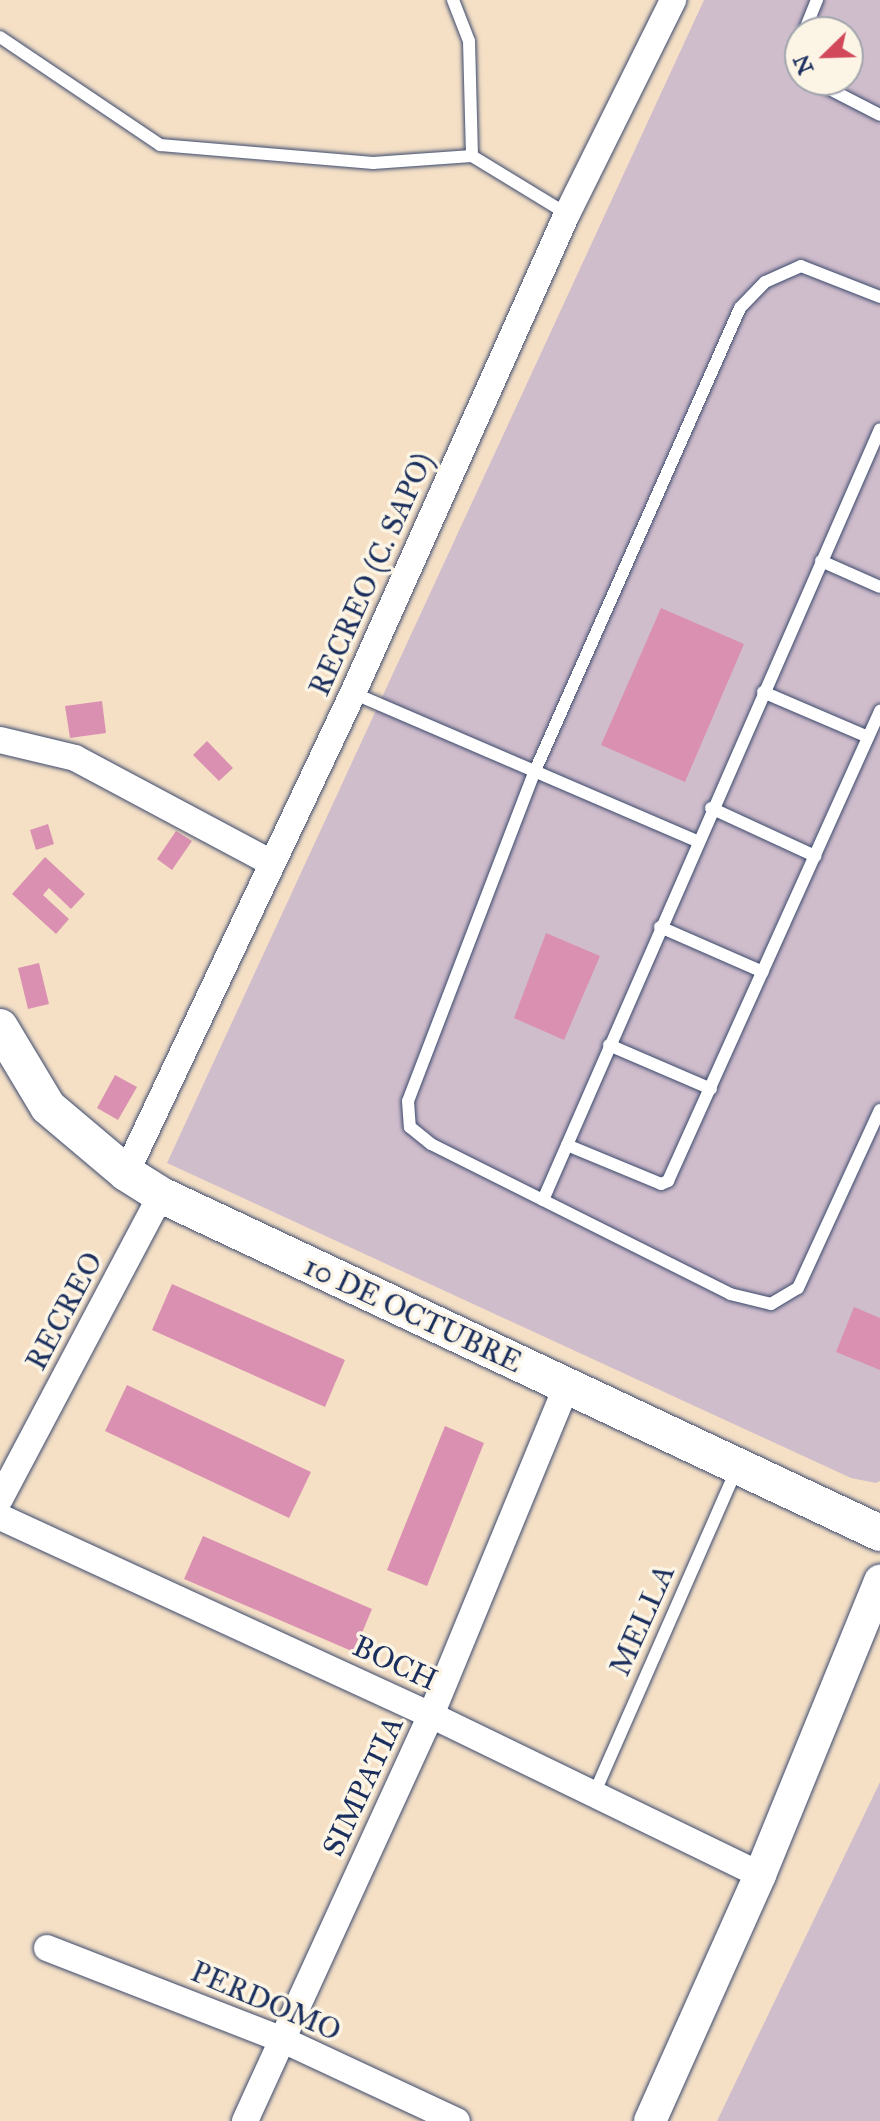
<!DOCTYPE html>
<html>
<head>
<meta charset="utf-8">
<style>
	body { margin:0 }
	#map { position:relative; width:880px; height:2121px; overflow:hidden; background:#f5e0c6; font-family:"IM FELL Great Primer",serif }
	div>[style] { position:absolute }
	.industrial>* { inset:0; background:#d0bdcc }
	.building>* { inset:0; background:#da91b1 }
	.roads { filter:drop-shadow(0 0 2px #3c4a6e) drop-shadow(0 0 2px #3c4a6e) }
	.service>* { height:12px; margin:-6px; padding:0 6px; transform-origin:6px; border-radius:6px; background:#fff }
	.minor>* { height:26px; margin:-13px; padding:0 13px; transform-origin:13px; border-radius:13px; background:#fff }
	.tertiary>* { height:32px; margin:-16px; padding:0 16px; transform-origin:16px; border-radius:16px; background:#fff }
	.secondary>* { height:36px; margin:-18px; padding:0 18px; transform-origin:18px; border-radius:18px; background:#fff }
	span { translate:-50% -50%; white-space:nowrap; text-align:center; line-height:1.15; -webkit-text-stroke:7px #fcf5e5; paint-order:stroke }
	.street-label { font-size:30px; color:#1b2f5e }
	.north { position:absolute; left:784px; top:16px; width:80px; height:80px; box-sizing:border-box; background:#fcf5e5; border:2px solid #a2a6af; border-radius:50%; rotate:247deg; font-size:22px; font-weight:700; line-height:32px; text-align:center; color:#1b2f5e }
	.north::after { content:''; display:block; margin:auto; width:28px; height:36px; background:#d1495b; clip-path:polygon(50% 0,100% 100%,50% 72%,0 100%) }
</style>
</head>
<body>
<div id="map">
	<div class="industrial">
		<div style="clip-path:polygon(evenodd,704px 0,880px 0,880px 1481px,876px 1483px,851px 1478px,167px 1163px,704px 0,800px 32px,848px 32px,848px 80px,800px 80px,800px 32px)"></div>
		<div style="clip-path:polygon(880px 1782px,880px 2121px,717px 2121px)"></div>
	</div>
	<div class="building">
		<div style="clip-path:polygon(661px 608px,744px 644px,685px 782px,601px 745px)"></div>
		<div style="clip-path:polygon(102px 701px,106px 733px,70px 738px,65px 706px)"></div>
		<div style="clip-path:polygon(207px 741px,233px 768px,219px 781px,193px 755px)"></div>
		<div style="clip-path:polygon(48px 824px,54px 844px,36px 850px,30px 830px)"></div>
		<div style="clip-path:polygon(176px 831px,192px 841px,172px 870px,157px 859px)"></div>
		<div style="clip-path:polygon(45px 857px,85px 894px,71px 909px,49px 888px,43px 895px,69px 919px,56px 934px,12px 894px)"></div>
		<div style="clip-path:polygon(546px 933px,600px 956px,564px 1040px,514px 1018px)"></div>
		<div style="clip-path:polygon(39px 963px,49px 1004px,28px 1009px,18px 968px)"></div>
		<div style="clip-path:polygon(115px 1075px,137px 1087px,118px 1120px,97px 1108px)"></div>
		<div style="clip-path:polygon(172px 1284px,345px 1360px,325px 1407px,152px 1330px)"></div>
		<div style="clip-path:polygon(854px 1307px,880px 1318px,880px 1370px,836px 1352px)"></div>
		<div style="clip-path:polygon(127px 1385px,311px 1472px,289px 1518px,105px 1431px)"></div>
		<div style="clip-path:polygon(445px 1426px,484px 1443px,427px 1586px,387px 1570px)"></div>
		<div style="clip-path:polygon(203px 1536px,372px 1609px,354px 1652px,184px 1579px)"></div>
	</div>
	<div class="roads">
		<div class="service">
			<div style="left:453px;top:0;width:44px;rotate:68.7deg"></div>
			<div style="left:469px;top:41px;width:115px;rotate:88.5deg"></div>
			<div style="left:804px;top:32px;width:35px;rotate:-68deg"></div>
			<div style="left:0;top:37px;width:193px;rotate:34deg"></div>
			<div style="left:160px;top:145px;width:214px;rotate:4.8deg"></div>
			<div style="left:373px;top:163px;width:99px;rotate:-4deg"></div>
			<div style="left:472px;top:156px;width:111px;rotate:31.4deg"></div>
			<div style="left:800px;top:42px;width:13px;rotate:90deg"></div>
			<div style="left:812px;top:80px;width:76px;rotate:27.2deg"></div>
			<div style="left:880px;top:297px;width:85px;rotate:-158.6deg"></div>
			<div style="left:801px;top:266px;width:39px;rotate:156deg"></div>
			<div style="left:765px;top:282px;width:36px;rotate:134deg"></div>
			<div style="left:740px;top:308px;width:509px;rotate:113.89deg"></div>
			<div style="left:534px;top:773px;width:351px;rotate:111deg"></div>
			<div style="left:408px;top:1101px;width:26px;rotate:86deg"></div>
			<div style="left:410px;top:1127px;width:27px;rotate:39deg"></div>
			<div style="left:431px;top:1144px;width:335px;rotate:26.6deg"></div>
			<div style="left:730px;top:1294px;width:42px;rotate:13.7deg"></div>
			<div style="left:771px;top:1304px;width:31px;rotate:-31deg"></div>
			<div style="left:798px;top:1288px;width:196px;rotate:-65.3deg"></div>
			<div style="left:821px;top:561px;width:64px;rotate:23.8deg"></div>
			<div style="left:763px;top:692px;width:114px;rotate:23.2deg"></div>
			<div style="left:353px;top:693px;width:374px;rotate:23.3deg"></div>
			<div style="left:711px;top:808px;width:115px;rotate:24.8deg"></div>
			<div style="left:660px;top:927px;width:112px;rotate:23.6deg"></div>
			<div style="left:609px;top:1045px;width:111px;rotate:23.3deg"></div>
			<div style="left:567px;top:1145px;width:102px;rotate:22.5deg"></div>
			<div style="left:661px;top:1184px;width:8px;rotate:-23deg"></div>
			<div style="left:668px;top:1181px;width:516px;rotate:-65.72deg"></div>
			<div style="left:543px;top:1200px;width:841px;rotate:-66.39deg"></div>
			<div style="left:594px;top:1794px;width:353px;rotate:-66.3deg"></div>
		</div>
		<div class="minor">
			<div style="left:0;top:740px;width:77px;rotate:13.5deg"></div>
			<div style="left:75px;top:758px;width:223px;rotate:28.1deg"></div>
			<div style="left:126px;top:1173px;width:531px;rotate:-64.69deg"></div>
			<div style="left:353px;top:693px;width:525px;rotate:-65.93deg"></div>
			<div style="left:567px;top:214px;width:239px;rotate:-63.6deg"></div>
			<div style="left:0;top:1499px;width:344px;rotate:-62.1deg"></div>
			<div style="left:0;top:1517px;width:474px;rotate:24.7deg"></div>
			<div style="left:431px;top:1715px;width:366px;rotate:25.9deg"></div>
			<div style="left:47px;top:1948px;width:251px;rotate:21.3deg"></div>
			<div style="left:281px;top:2039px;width:194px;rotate:25deg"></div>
			<div style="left:245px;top:2121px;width:447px;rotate:-65.4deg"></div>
			<div style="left:431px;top:1715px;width:357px;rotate:-67.6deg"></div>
		</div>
		<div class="tertiary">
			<div style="left:650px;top:2121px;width:269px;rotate:-65.9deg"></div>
			<div style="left:760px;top:1875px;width:318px;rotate:-67.8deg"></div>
		</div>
		<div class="secondary">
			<div style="left:0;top:1027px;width:93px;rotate:59deg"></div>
			<div style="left:48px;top:1107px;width:102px;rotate:40.2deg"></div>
			<div style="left:126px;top:1173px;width:41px;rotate:32.2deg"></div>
			<div style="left:161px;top:1195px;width:794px;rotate:25.18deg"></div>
		</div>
	</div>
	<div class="street-label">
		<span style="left:371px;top:574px;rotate:-66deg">RECREO (C. SAPO)</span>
		<span style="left:64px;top:1311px;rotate:-62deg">RECREO</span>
		<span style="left:413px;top:1314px;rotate:25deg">10 DE OCTUBRE</span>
		<span style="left:642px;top:1620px;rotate:-66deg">MELLA</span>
		<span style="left:395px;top:1663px;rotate:25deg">BOCH</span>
		<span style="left:363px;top:1786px;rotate:-65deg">SIMPATIA</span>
		<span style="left:266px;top:2001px;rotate:23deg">PERDOMO</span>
	</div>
	<div class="north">N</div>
</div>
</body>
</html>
